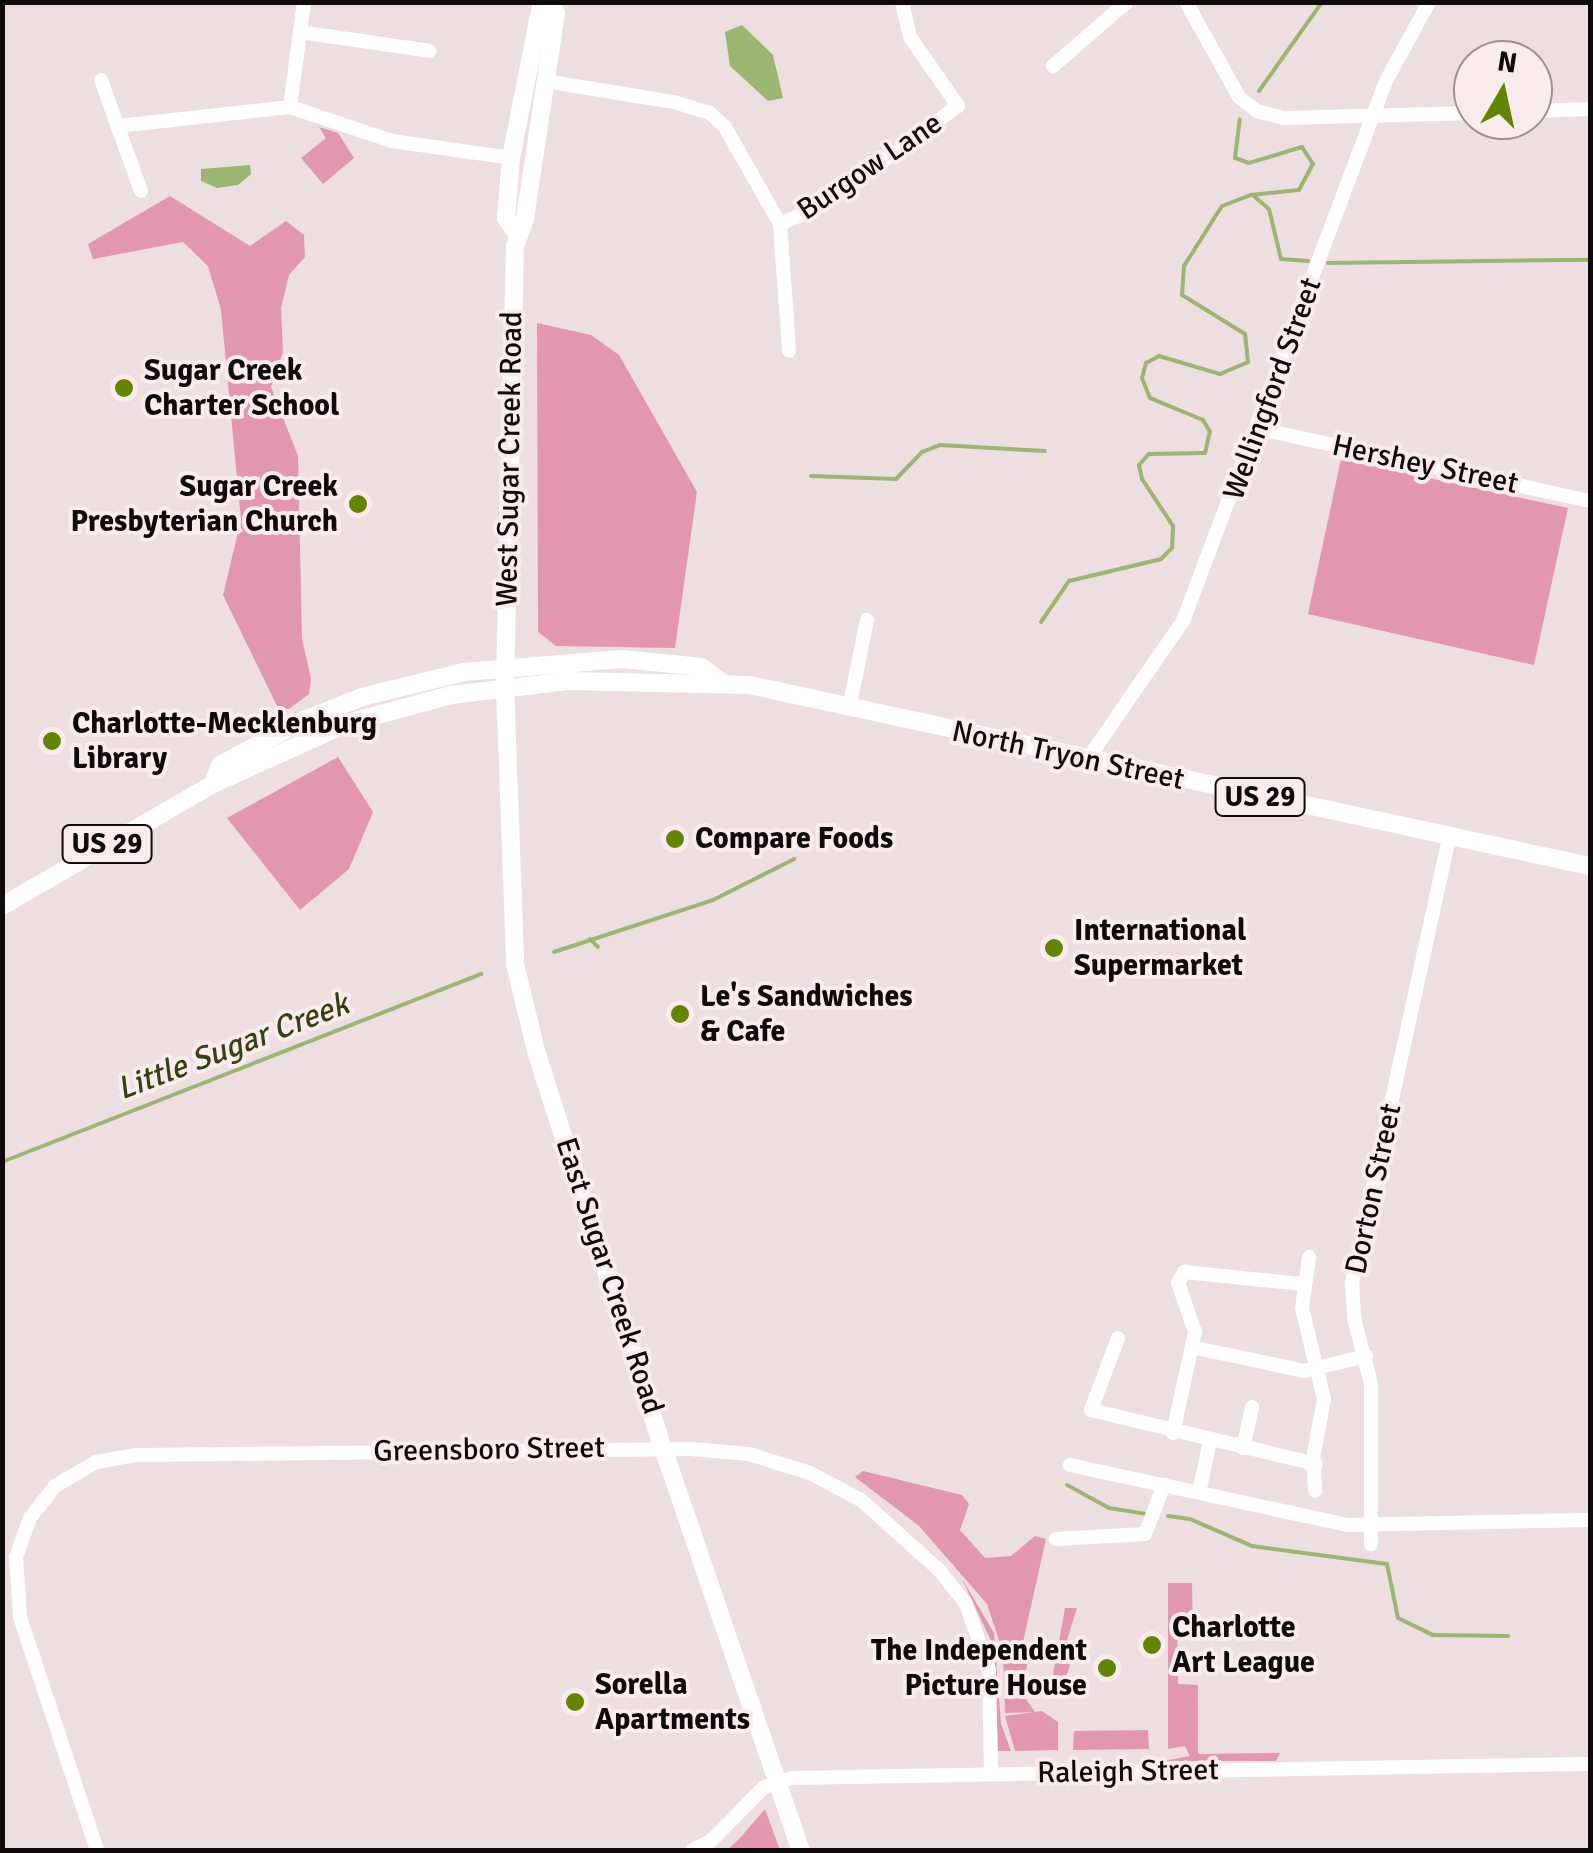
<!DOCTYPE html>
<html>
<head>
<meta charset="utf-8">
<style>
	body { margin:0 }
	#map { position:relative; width:1593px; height:1853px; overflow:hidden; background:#eddee2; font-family:Signika,sans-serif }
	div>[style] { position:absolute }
	.green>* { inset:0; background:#e396b0 }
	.water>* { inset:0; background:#9bb671 }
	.stream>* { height:4px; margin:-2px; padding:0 2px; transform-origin:2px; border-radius:2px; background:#9bb671 }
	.minor>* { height:14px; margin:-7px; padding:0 7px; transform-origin:7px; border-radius:7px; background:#fff }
	.major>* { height:18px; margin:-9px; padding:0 9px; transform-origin:9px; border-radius:9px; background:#fff }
	.dots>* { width:28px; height:28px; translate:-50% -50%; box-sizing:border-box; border:5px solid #faebef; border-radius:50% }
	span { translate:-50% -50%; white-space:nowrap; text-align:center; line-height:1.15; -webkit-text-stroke:8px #faebef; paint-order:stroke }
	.shield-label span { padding:2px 8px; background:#faebef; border:2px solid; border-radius:8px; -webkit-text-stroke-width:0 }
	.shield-label { font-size:28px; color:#0f0b0c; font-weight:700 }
	.street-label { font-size:30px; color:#0f0b0c }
	.poi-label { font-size:30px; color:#0f0b0c; font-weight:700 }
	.left { translate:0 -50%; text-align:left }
	.right { translate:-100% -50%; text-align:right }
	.water-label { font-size:32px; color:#324310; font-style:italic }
	.frame { position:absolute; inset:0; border:5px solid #0f0b0c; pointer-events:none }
	.north { position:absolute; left:1453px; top:40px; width:100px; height:100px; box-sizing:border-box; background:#faebef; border:2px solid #9c9194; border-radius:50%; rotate:9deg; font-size:28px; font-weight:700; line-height:40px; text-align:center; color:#0f0b0c }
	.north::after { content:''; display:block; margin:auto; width:35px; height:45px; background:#618402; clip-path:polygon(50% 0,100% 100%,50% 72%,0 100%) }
</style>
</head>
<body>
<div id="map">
	<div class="green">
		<div style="clip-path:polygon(319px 127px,338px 133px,354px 158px,323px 184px,301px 158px,326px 138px)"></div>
		<div style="clip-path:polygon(170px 196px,250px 246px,286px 221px,304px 235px,305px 257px,289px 275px,281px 308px,283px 352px,271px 387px,298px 456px,302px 638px,311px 679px,309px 694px,289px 709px,278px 708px,223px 595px,241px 520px,221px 310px,208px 266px,183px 242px,93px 259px,88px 244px)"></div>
		<div style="clip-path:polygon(537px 323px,591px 335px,619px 355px,697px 492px,675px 648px,556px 646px,538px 632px)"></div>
		<div style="clip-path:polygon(1341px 459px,1568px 508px,1534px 665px,1308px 614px)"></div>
		<div style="clip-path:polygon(338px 757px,373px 812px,349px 869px,300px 910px,227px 818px)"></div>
		<div style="clip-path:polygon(863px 1471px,962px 1495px,969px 1504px,960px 1530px,985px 1558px,1011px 1556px,1035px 1536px,1046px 1539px,1019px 1660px,1027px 1664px,1023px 1695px,1035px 1712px,1005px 1713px,1003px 1652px,987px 1604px,919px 1526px,855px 1477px)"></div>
		<div style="clip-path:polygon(961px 1577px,994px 1633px,1001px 1724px,1011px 1751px,998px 1751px,994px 1647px)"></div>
		<div style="clip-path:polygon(1168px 1583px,1192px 1583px,1193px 1637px,1185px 1637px,1185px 1617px,1177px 1617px,1178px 1684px,1198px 1685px,1198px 1754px,1280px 1753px,1276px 1761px,1163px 1761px,1190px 1756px,1185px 1746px,1168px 1749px)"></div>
		<div style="clip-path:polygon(1065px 1608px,1077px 1608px,1064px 1650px,1070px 1665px,1063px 1686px,1051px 1686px)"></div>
		<div style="clip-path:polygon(1042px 1711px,1058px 1722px,1058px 1750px,1015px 1751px,1005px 1716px)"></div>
		<div style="clip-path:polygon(1148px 1730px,1149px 1749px,1073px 1750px,1074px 1731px)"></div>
		<div style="clip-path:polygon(765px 1809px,780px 1850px,727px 1850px,740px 1838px)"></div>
	</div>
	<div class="water">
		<div style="clip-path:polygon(742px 25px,773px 55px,783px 98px,768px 101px,730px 66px,725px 32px)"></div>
		<div style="clip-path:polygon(250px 165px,251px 174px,238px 185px,217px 188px,201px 181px,201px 169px)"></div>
	</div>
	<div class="stream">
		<div style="left:1259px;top:91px;width:109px;rotate:-54.7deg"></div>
		<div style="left:1255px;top:197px;width:18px;rotate:41deg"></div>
		<div style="left:1269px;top:209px;width:51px;rotate:76.5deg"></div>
		<div style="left:1281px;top:259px;width:27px;rotate:4deg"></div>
		<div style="left:1328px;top:263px;width:262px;rotate:-0.7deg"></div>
		<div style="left:811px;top:476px;width:85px;rotate:2deg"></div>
		<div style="left:896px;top:479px;width:37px;rotate:-46deg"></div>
		<div style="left:922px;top:452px;width:19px;rotate:-21deg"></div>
		<div style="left:940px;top:445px;width:105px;rotate:3.3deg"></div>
		<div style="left:1041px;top:622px;width:50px;rotate:-55.7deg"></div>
		<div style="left:1069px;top:581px;width:95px;rotate:-13.4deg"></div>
		<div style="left:1161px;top:559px;width:16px;rotate:-45deg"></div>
		<div style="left:1172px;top:548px;width:22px;rotate:-87deg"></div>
		<div style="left:1173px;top:526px;width:56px;rotate:-123.4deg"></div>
		<div style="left:1142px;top:479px;width:14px;rotate:-102deg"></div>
		<div style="left:1139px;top:465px;width:15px;rotate:-48deg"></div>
		<div style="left:1149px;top:454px;width:56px;rotate:-1deg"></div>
		<div style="left:1205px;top:453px;width:22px;rotate:-77deg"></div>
		<div style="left:1210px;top:432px;width:14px;rotate:-120deg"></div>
		<div style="left:1203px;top:420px;width:57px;rotate:-157.5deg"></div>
		<div style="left:1150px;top:398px;width:22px;rotate:-112deg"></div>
		<div style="left:1142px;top:378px;width:16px;rotate:-75deg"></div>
		<div style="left:1146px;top:363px;width:15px;rotate:-28deg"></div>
		<div style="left:1159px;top:356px;width:64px;rotate:16.4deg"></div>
		<div style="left:1220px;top:374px;width:30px;rotate:-23deg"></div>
		<div style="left:1248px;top:362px;width:28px;rotate:-96deg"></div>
		<div style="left:1245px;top:334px;width:74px;rotate:-148.2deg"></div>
		<div style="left:1182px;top:295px;width:29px;rotate:-86deg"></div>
		<div style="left:1184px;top:266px;width:71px;rotate:-57.7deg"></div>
		<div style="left:1222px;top:206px;width:31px;rotate:-21deg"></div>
		<div style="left:1251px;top:195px;width:48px;rotate:-5.9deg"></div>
		<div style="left:1299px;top:190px;width:30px;rotate:-62deg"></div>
		<div style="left:1313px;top:164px;width:20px;rotate:-123deg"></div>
		<div style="left:1302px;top:147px;width:55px;rotate:163.2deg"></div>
		<div style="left:1249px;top:163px;width:15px;rotate:-160deg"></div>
		<div style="left:1235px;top:158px;width:39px;rotate:-83deg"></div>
		<div style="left:590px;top:939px;width:11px;rotate:45deg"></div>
		<div style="left:554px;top:952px;width:167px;rotate:-18.1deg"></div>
		<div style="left:713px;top:900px;width:91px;rotate:-26.8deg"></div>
		<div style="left:2px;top:1162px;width:515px;rotate:-21.43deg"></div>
		<div style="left:1067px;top:1485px;width:48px;rotate:28.7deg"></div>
		<div style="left:1109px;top:1508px;width:39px;rotate:9deg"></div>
		<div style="left:1168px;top:1516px;width:22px;rotate:8deg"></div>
		<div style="left:1190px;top:1519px;width:68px;rotate:23.5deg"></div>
		<div style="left:1252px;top:1546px;width:136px;rotate:7.6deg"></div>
		<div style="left:1387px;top:1564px;width:55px;rotate:78.5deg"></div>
		<div style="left:1398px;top:1618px;width:39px;rotate:26deg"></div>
		<div style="left:1433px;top:1635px;width:75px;rotate:0.8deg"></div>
	</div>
	<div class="minor">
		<div style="left:1186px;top:2px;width:109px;rotate:60.8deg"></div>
		<div style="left:1239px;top:97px;width:23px;rotate:38deg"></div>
		<div style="left:1257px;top:111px;width:28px;rotate:15deg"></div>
		<div style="left:1284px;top:118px;width:189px;rotate:-1.5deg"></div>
		<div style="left:300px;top:32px;width:131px;rotate:8.3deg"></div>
		<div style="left:1053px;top:66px;width:98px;rotate:-40.9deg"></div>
		<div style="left:101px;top:80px;width:118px;rotate:70.2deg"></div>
		<div style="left:544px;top:81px;width:132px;rotate:9.2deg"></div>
		<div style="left:674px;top:102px;width:38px;rotate:17deg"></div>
		<div style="left:710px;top:113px;width:21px;rotate:43deg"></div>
		<div style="left:725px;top:127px;width:112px;rotate:60.4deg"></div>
		<div style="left:780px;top:224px;width:127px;rotate:85.9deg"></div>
		<div style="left:290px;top:107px;width:106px;rotate:-82.4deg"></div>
		<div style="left:1533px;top:111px;width:57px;rotate:-2deg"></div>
		<div style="left:118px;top:126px;width:173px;rotate:-6.3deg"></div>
		<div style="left:290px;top:107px;width:108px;rotate:18.4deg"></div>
		<div style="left:392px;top:141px;width:120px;rotate:8.1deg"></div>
		<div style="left:780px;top:224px;width:47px;rotate:-23.8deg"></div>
		<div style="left:823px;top:205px;width:167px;rotate:-36.3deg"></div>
		<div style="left:958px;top:106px;width:84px;rotate:-124.8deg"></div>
		<div style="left:910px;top:37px;width:36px;rotate:-103deg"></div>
		<div style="left:1260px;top:429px;width:338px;rotate:12.3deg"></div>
		<div style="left:849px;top:709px;width:91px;rotate:-78.6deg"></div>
		<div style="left:1087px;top:760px;width:169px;rotate:-55.4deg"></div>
		<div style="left:1183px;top:621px;width:577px;rotate:-69.4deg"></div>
		<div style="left:1386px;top:81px;width:90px;rotate:-61.4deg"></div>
		<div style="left:1309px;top:1257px;width:51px;rotate:97.8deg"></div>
		<div style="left:1302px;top:1308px;width:94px;rotate:76.4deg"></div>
		<div style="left:1324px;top:1399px;width:61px;rotate:100.4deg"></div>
		<div style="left:1313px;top:1459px;width:32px;rotate:86deg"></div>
		<div style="left:1118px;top:1338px;width:77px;rotate:110.6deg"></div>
		<div style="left:1091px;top:1410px;width:231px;rotate:13.5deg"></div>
		<div style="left:1192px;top:1347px;width:115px;rotate:12.1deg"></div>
		<div style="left:1304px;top:1371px;width:64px;rotate:-13.6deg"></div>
		<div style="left:1173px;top:1433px;width:103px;rotate:-77.7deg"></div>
		<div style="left:1195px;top:1332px;width:52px;rotate:-109.1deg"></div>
		<div style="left:1178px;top:1283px;width:13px;rotate:-61deg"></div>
		<div style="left:1184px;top:1272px;width:120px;rotate:5.8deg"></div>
		<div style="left:1243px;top:1448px;width:42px;rotate:-77.6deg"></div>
		<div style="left:1070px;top:1465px;width:284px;rotate:12.2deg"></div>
		<div style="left:1348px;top:1525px;width:242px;rotate:-1.2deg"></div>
		<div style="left:1199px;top:1493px;width:53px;rotate:-78.1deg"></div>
		<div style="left:1056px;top:1539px;width:89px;rotate:-3.2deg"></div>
		<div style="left:1145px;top:1534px;width:53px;rotate:-68.8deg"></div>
		<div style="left:1371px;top:1544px;width:160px;rotate:-90deg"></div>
		<div style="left:1371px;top:1384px;width:68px;rotate:-104.4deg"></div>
		<div style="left:1354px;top:1318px;width:35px;rotate:-93deg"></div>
		<div style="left:1352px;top:1283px;width:455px;rotate:-77.7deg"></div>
		<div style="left:97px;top:1850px;width:245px;rotate:-108.3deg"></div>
		<div style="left:20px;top:1617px;width:60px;rotate:-93.8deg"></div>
		<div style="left:16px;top:1557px;width:41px;rotate:-70.3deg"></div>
		<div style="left:30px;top:1518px;width:41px;rotate:-52deg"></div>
		<div style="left:55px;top:1486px;width:48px;rotate:-30.3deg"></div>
		<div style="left:96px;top:1462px;width:41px;rotate:-9.9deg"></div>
		<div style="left:136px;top:1455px;width:554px;rotate:-0.62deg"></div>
		<div style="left:690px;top:1449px;width:59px;rotate:4.8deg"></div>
		<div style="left:749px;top:1454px;width:64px;rotate:17.3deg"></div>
		<div style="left:810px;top:1473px;width:58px;rotate:27.9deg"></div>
		<div style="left:861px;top:1500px;width:105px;rotate:41.9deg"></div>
		<div style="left:939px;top:1570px;width:43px;rotate:51.5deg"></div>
		<div style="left:966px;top:1604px;width:70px;rotate:70.8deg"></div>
		<div style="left:989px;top:1670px;width:104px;rotate:88.9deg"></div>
		<div style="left:692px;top:1850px;width:21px;rotate:-25deg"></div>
		<div style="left:711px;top:1841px;width:76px;rotate:-45.5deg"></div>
		<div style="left:764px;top:1787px;width:29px;rotate:-18deg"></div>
		<div style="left:792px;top:1778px;width:798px;rotate:-1.01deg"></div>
	</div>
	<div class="major">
		<div style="left:552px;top:2px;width:12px;rotate:70deg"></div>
		<div style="left:556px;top:13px;width:208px;rotate:98.6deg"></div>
		<div style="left:525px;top:219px;width:29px;rotate:110deg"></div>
		<div style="left:515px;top:246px;width:439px;rotate:91.3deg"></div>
		<div style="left:505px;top:685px;width:279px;rotate:87.9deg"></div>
		<div style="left:515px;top:964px;width:89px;rotate:76.4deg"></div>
		<div style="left:536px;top:1051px;width:417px;rotate:72.3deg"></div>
		<div style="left:663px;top:1448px;width:425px;rotate:71.1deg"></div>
		<div style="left:516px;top:232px;width:17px;rotate:-126deg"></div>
		<div style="left:506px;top:218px;width:60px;rotate:-85.2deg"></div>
		<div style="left:511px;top:158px;width:151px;rotate:-78.9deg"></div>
		<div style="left:540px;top:10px;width:12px;rotate:-42deg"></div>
		<div style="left:213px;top:784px;width:20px;rotate:-70deg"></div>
		<div style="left:220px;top:765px;width:95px;rotate:-28.2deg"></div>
		<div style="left:304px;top:720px;width:62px;rotate:-21.6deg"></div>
		<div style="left:362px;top:697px;width:105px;rotate:-13.8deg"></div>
		<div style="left:464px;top:672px;width:158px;rotate:-4.7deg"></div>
		<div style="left:621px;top:659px;width:81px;rotate:5.6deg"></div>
		<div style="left:702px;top:667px;width:24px;rotate:38deg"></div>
		<div style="left:2px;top:906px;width:244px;rotate:-30deg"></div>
		<div style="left:213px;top:784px;width:148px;rotate:-24.3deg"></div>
		<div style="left:348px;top:723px;width:107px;rotate:-15.2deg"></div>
		<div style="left:451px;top:695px;width:118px;rotate:-6.8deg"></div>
		<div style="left:568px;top:681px;width:181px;rotate:1.3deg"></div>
		<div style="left:749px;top:685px;width:860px;rotate:12.15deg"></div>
	</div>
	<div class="dots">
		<div style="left:124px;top:388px;background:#618402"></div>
		<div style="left:358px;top:504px;background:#618402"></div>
		<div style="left:52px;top:741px;background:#618402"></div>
		<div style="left:675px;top:839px;background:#618402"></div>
		<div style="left:1054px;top:948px;background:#618402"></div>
		<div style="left:680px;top:1014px;background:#618402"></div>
		<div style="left:1152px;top:1645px;background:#618402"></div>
		<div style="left:1107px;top:1668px;background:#618402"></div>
		<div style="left:575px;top:1702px;background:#618402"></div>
	</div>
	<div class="shield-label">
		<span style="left:1260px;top:797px">US 29</span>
		<span style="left:107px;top:844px">US 29</span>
	</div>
	<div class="street-label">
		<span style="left:870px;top:167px;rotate:-34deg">Burgow Lane</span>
		<span style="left:1273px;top:389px;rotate:-70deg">Wellingford Street</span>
		<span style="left:510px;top:459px;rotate:-89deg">West Sugar Creek Road</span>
		<span style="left:1425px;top:465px;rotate:12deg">Hershey Street</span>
		<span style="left:1068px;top:756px;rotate:12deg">North Tryon Street</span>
		<span style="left:1374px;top:1189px;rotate:-78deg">Dorton Street</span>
		<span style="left:609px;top:1276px;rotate:72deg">East Sugar Creek Road</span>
		<span style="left:489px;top:1450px;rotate:-1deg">Greensboro Street</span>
		<span style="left:1128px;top:1772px;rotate:-1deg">Raleigh Street</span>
	</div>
	<div class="poi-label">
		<span class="left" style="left:144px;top:388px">Sugar Creek<br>Charter School</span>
		<span class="right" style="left:338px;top:504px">Sugar Creek<br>Presbyterian Church</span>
		<span class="left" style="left:72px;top:741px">Charlotte-Mecklenburg<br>Library</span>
		<span class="left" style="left:695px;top:839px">Compare Foods</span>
		<span class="left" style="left:1074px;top:948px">International<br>Supermarket</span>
		<span class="left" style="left:700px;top:1014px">Le's Sandwiches<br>&amp; Cafe</span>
		<span class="left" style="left:1172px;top:1645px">Charlotte<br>Art League</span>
		<span class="right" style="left:1087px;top:1668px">The Independent<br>Picture House</span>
		<span class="left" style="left:595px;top:1702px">Sorella<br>Apartments</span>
	</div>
	<div class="water-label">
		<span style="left:233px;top:1047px;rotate:-21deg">Little Sugar Creek</span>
	</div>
	<div class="frame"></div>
	<div class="north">N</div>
</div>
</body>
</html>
